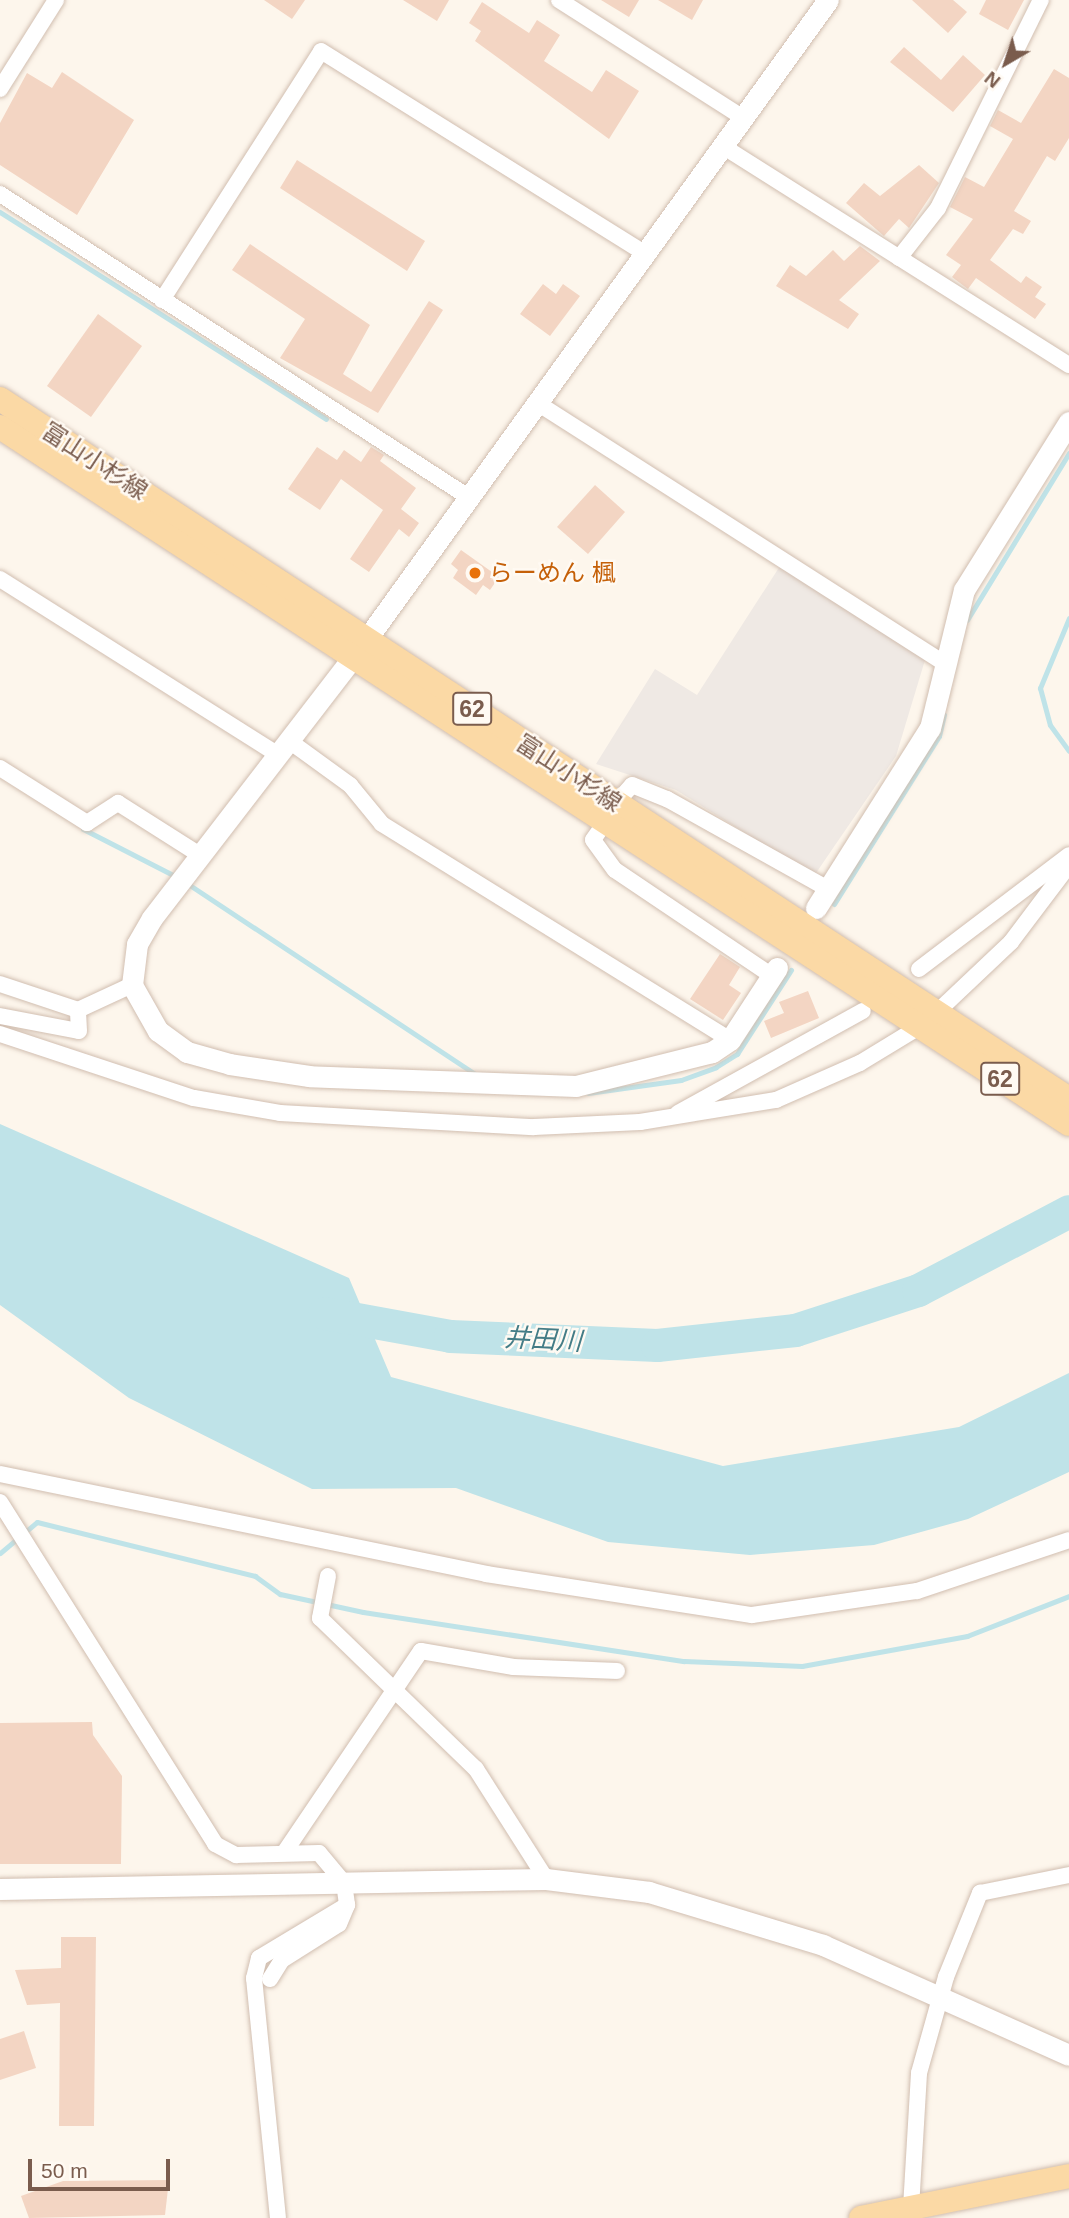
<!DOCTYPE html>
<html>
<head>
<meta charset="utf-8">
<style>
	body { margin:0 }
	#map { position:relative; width:1069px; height:2218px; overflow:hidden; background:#fdf6ec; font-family:Arial,"Noto Sans JP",sans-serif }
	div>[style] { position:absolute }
	.industrial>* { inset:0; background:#efe9e4 }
	.water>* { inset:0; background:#bfe3e8 }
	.stream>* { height:5px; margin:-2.5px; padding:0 2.5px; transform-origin:2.5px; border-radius:2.5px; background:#bfe3e8 }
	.river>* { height:33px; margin:-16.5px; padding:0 16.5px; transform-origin:16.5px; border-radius:16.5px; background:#bfe3e8 }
	.building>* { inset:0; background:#f3d5c3 }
	.roads { filter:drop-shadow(0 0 2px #d1beb0) drop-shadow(0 0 2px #d1beb0) }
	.street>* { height:16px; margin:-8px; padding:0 8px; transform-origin:8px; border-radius:8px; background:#fff }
	.secondary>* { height:21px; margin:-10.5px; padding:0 10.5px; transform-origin:10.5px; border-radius:10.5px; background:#fff }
	.primary>* { height:24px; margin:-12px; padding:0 12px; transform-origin:12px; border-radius:12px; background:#fbd9a5 }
	.dots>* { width:19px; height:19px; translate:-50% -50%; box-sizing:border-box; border:4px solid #fffaf3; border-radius:50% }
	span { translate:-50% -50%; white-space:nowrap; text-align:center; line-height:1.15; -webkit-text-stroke:5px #fffaf3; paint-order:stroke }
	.shield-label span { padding:2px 5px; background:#fffaf3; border:2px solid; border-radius:5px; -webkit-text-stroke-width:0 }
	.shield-label { font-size:23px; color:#7a5c4d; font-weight:700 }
	.street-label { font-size:24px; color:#7a5c4d }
	.food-label { font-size:24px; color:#c56008 }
	.left { translate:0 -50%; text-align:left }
	.water-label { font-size:26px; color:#437c86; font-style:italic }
	.north { position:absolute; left:971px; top:28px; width:70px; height:70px; -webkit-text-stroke:5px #fffaf3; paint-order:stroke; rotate:219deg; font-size:19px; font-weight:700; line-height:28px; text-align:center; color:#7a5c4d }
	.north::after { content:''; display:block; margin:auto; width:24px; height:32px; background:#7a5c4d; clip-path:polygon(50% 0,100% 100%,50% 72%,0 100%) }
	.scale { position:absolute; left:28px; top:2159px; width:142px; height:32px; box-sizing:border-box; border:4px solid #7a5c4d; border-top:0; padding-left:9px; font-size:21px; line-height:24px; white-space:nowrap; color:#7a5c4d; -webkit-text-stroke:5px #fffaf3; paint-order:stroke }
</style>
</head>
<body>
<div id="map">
	<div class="industrial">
		<div style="clip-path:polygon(780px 566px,925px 660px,896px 756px,814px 876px,676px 790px,596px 764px,655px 669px,697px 695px)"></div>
	</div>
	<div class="water">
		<div style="clip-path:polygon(0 1124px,349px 1278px,391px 1377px,723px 1466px,959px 1427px,1069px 1373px,1069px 1472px,968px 1519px,874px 1545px,750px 1555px,608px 1542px,456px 1488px,312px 1489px,129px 1398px,0 1305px)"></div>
	</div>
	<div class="stream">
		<div style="left:0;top:212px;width:386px;rotate:32.4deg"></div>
		<div style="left:1069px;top:618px;width:76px;rotate:112.5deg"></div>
		<div style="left:1040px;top:688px;width:38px;rotate:75deg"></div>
		<div style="left:1050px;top:725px;width:32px;rotate:54deg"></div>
		<div style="left:967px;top:620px;width:196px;rotate:-58.6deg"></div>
		<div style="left:83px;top:829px;width:106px;rotate:27.1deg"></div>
		<div style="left:185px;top:882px;width:351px;rotate:33.5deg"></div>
		<div style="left:834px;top:904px;width:198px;rotate:-58deg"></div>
		<div style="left:939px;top:736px;width:22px;rotate:-77deg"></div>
		<div style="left:588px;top:1093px;width:94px;rotate:-8deg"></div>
		<div style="left:681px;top:1080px;width:37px;rotate:-20deg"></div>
		<div style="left:716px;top:1067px;width:25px;rotate:-32deg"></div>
		<div style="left:737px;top:1054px;width:100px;rotate:-57.3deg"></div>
		<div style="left:0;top:1553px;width:48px;rotate:-40deg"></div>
		<div style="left:37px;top:1522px;width:225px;rotate:13.9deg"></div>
		<div style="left:255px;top:1576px;width:31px;rotate:36deg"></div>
		<div style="left:280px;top:1594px;width:85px;rotate:12.2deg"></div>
		<div style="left:363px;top:1612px;width:325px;rotate:8.7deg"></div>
		<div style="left:684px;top:1661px;width:118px;rotate:2.4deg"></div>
		<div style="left:802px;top:1666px;width:168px;rotate:-10.3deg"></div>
		<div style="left:967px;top:1636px;width:110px;rotate:-21.4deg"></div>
	</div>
	<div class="river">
		<div style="left:324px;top:1313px;width:128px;rotate:10.3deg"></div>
		<div style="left:450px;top:1336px;width:207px;rotate:2.5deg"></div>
		<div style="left:657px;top:1345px;width:139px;rotate:-6.2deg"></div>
		<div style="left:795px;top:1330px;width:129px;rotate:-18deg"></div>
		<div style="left:918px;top:1290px;width:170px;rotate:-27.6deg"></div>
	</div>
	<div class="building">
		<div style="clip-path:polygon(264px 0,305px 0,292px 19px)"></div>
		<div style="clip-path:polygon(403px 0,449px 0,437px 21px)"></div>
		<div style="clip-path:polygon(601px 0,639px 0,629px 17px)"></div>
		<div style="clip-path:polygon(658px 0,703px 0,692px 20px)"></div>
		<div style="clip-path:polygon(912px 0,953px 0,967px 12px,948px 33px)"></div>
		<div style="clip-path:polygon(986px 0,1024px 0,1008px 30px,979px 14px)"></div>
		<div style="clip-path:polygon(482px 2px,529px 33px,537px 20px,560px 35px,544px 61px,592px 92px,606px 70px,639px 91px,609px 139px,475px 41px,481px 31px,469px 23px)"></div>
		<div style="clip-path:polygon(904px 47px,941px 80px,963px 55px,985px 75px,953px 112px,890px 62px)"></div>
		<div style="clip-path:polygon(1054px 69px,1069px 78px,1069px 138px,1055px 161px,1047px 156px,1014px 211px,1031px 221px,1023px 234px,1013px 229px,990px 260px,1021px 283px,1026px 276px,1042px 287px,1035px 297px,1046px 304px,1035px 319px,976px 278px,968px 289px,952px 277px,961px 265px,946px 255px,973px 219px,950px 207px,965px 177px,984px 187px,1013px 139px,990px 126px,998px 110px,1021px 123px)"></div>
		<div style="clip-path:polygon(62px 72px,134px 120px,77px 215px,0 165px,0 123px,27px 73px,52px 88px)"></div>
		<div style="clip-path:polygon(297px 160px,425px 241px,407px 271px,280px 188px)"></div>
		<div style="clip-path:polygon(919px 165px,939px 183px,909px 228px,899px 219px,884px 236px,846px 203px,864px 183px,880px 196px)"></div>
		<div style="clip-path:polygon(250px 244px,370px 325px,343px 374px,371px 392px,429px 301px,443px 310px,378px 413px,280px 358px,305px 319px,232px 270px)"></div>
		<div style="clip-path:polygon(860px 246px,880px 261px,839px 300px,859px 314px,848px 329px,776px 286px,790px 265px,806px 276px,833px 250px,844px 261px)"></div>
		<div style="clip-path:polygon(543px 284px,556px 294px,563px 284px,580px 296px,550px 336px,520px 314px)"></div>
		<div style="clip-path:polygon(98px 314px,142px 346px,91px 417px,47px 386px)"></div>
		<div style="clip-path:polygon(317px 447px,337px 460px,344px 450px,361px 462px,371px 447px,384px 455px,380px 461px,416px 488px,401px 509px,419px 523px,409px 537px,399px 529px,369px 572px,350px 559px,383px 510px,341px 479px,320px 510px,288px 489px)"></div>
		<div style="clip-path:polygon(595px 485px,625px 512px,588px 554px,557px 527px)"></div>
		<div style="clip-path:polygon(461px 550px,499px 577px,490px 590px,483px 585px,476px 595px,453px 578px,458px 570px,451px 564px)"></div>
		<div style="clip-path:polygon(720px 954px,740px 967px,729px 985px,741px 993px,723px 1020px,690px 999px)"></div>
		<div style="clip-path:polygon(808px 991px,819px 1018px,771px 1038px,764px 1021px,784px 1013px,779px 1002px)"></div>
		<div style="clip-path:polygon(92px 1722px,93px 1735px,122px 1776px,121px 1864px,0 1864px,0 1723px)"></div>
		<div style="clip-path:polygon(61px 1937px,96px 1937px,94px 2126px,59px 2126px,60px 2003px,27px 2005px,15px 1970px,61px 1968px)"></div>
		<div style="clip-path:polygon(24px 2031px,36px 2068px,0 2080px,0 2039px)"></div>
		<div style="clip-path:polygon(169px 2180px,165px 2215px,29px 2218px,21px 2196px,63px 2181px)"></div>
	</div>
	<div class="roads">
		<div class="street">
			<div style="left:559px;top:0;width:221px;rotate:32.6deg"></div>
			<div style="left:0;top:89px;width:105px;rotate:-57.8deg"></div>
			<div style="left:724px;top:147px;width:408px;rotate:32.3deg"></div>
			<div style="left:0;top:194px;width:560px;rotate:32.9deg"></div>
			<div style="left:899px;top:258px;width:63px;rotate:-52deg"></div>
			<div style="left:938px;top:208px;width:232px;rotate:-63.7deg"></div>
			<div style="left:162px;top:300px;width:295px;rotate:-57.4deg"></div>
			<div style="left:321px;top:51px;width:385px;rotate:32deg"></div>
			<div style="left:539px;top:404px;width:479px;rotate:32.6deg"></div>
			<div style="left:0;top:579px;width:328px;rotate:32.3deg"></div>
			<div style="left:288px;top:740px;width:77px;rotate:36deg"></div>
			<div style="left:350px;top:785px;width:50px;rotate:50.6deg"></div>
			<div style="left:382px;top:824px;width:410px;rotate:31.8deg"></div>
			<div style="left:0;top:768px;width:103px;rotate:32.3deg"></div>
			<div style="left:87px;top:823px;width:37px;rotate:-33deg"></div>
			<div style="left:118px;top:803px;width:97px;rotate:32.4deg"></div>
			<div style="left:616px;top:803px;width:24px;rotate:-48deg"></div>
			<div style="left:632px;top:785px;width:38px;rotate:22deg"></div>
			<div style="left:667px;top:799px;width:184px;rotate:29.2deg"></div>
			<div style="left:604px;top:824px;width:19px;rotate:125deg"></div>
			<div style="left:593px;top:840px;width:37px;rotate:54deg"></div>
			<div style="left:615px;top:870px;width:189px;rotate:34deg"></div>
			<div style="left:919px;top:969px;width:188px;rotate:-37.2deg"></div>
			<div style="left:0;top:984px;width:82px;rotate:18.4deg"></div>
			<div style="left:936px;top:1013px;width:103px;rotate:-43.4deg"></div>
			<div style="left:1011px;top:942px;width:96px;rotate:-53deg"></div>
			<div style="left:0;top:1016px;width:80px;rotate:10.8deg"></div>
			<div style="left:79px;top:1031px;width:21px;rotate:-93deg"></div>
			<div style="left:78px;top:1010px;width:60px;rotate:-24.8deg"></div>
			<div style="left:0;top:1034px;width:204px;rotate:18.3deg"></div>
			<div style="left:194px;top:1098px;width:87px;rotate:9.9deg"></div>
			<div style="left:280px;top:1113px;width:254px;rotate:3.2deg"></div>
			<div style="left:534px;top:1127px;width:106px;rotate:-2.7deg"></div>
			<div style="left:640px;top:1122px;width:138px;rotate:-9.2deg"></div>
			<div style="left:776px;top:1100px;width:92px;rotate:-23.8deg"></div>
			<div style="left:860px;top:1063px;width:69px;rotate:-31.4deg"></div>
			<div style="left:678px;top:1113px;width:211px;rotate:-28.9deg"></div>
			<div style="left:0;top:1474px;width:496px;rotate:11.6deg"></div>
			<div style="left:486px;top:1574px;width:269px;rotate:8.8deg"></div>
			<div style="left:752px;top:1615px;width:167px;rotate:-8.3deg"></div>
			<div style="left:917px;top:1591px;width:160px;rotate:-18.5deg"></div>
			<div style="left:0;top:1502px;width:404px;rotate:57.8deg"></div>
			<div style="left:215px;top:1844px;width:24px;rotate:28deg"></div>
			<div style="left:236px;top:1855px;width:83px;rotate:-1.4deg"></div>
			<div style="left:319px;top:1853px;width:39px;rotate:50deg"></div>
			<div style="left:344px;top:1883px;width:22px;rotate:82deg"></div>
			<div style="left:347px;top:1905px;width:103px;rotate:148.9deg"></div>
			<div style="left:259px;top:1958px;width:21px;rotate:104deg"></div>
			<div style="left:254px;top:1978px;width:241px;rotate:84.3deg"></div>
			<div style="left:328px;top:1576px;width:43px;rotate:100.8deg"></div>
			<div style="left:320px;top:1618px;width:217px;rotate:44.1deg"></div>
			<div style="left:476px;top:1769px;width:130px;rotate:57.5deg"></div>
			<div style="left:284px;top:1853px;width:244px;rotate:-55.9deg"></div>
			<div style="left:421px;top:1651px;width:94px;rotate:9.8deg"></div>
			<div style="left:514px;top:1667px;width:103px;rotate:2.2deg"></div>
			<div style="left:270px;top:1979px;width:22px;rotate:-58deg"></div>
			<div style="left:282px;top:1960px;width:67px;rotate:-32.3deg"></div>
			<div style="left:339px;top:1924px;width:21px;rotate:-67deg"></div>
			<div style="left:911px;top:2208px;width:135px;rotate:-86.6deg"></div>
			<div style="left:919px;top:2073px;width:100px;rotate:-74.3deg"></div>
			<div style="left:946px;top:1977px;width:91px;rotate:-68deg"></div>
			<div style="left:980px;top:1893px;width:91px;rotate:-11.4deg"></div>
		</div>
		<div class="secondary">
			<div style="left:816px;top:908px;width:213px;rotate:-57.7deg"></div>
			<div style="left:930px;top:728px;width:142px;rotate:-76.2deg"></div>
			<div style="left:964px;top:590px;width:198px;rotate:-58deg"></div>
			<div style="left:777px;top:968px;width:86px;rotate:123.1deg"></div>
			<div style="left:730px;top:1040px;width:22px;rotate:146deg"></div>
			<div style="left:712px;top:1052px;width:140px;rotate:166deg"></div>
			<div style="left:576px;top:1086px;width:267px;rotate:-177.9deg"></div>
			<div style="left:309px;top:1076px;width:80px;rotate:-171.4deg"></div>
			<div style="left:230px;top:1064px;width:45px;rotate:-164.4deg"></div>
			<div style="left:187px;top:1052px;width:36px;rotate:-144deg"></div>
			<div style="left:158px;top:1031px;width:53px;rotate:-119.5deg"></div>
			<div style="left:132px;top:985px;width:41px;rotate:-83deg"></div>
			<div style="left:137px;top:944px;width:30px;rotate:-60deg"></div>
			<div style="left:152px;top:918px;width:351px;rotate:-52.4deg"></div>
			<div style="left:366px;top:640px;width:789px;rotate:-54.18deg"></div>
			<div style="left:0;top:1889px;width:546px;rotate:-1.05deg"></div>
			<div style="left:546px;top:1879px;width:104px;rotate:7.2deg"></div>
			<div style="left:649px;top:1892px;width:182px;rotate:16.9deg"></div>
			<div style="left:823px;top:1945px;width:269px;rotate:24.1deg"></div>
		</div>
		<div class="primary">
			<div style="left:0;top:399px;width:1278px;rotate:33.22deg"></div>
			<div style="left:0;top:427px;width:1276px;rotate:33.1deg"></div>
			<div style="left:861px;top:2218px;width:212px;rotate:-11.4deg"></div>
		</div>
	</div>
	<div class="dots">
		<div style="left:475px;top:573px;background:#e8710a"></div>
	</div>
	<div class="shield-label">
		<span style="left:472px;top:709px">62</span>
		<span style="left:1000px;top:1079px">62</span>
	</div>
	<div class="street-label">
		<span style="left:95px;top:461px;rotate:33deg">富山小杉線</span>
		<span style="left:569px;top:773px;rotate:33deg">富山小杉線</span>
	</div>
	<div class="food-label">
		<span class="left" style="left:489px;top:573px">らーめん 楓</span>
	</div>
	<div class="water-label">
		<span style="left:543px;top:1340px;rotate:3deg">井田川</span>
	</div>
	<div class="north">N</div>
	<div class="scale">50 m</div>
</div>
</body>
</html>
